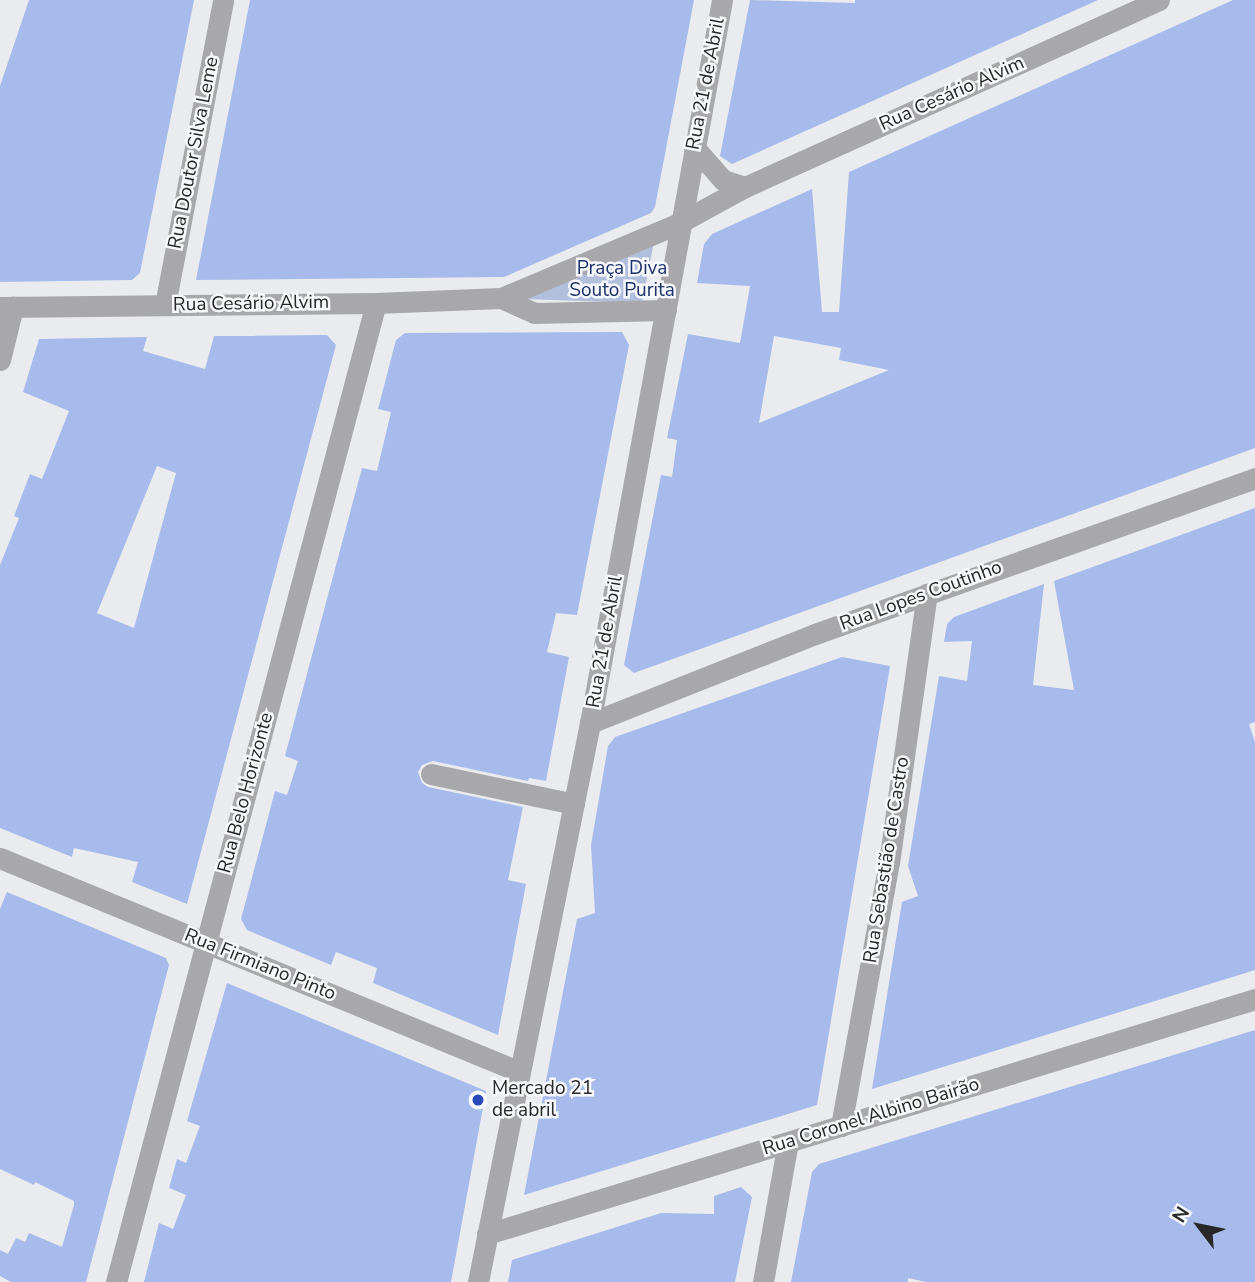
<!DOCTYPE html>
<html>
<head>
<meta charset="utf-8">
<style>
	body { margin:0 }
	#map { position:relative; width:1255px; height:1282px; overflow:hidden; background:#e9ebee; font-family:"Nunito Sans",sans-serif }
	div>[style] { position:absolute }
	.green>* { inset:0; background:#b1bfdd }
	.building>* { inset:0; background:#a6bbeb }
	.minor>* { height:21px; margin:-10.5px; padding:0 10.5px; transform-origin:10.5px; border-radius:10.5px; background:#a8a8aa }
	.dots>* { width:19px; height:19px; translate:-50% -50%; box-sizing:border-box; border:4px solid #f6f8fb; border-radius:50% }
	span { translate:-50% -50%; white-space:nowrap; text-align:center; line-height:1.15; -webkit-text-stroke:5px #f6f8fb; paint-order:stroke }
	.street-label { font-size:19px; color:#282829 }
	.park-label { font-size:19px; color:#1d316a }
	.poi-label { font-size:19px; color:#282829 }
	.left { translate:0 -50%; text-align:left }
	.north { position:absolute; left:1164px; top:1191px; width:70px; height:70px; -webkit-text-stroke:5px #f6f8fb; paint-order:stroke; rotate:302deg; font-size:19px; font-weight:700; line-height:28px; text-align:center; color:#282829 }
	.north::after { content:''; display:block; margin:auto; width:24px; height:32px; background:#282829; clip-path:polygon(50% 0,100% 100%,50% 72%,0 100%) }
</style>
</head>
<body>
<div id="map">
	<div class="green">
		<div style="clip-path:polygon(654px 242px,642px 303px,523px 299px)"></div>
	</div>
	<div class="building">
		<div style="clip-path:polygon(29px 0,194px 0,140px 273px,132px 280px,0 282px,0 86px)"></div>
		<div style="clip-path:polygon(250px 0,694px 0,655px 207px,651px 213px,504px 277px,196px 280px)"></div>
		<div style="clip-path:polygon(750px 0,855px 3px,855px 0,1098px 0,732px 164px,720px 156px)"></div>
		<div style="clip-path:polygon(evenodd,1233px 0,1255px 0,1255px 448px,634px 673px,624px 665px,661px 475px,672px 477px,677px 440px,667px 438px,688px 334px,740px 343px,750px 286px,697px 283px,704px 244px,712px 234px,812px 189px,822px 312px,839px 312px,849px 172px,1233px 0,774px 336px,841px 348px,839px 360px,889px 370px,759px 423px,774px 336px)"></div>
		<div style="clip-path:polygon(622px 332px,629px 345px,577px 615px,556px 613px,547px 652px,569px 657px,546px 781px,529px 778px,528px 781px,433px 761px,422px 765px,418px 772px,422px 783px,428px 787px,523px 807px,508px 880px,526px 884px,498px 1035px,373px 983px,377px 968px,336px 952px,331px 965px,247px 930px,241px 919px,275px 791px,287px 795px,298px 761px,285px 756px,362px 468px,377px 471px,391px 412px,378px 409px,396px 340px,405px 333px)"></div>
		<div style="clip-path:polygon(evenodd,327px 335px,336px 345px,187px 904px,132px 882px,138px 862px,74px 848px,72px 857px,0 828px,0 565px,19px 518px,14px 516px,30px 474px,42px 479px,69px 411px,23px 392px,39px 339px,147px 337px,143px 351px,205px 369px,214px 336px,327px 335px,157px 466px,176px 473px,134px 628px,97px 613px,157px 466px)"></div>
		<div style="clip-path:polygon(1255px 508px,1255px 722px,1249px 724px,1255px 742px,1255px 970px,872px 1089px,902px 902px,918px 896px,908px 866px,939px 676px,967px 681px,972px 641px,944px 642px,947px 624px,954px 617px,1044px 584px,1033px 685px,1074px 690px,1054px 581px)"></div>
		<div style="clip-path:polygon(842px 657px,890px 666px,817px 1105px,524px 1195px,577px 919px,595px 913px,591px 845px,608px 746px,615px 737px)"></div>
		<div style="clip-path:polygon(7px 892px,166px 958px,169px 965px,86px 1282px,11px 1282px,0 1276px,0 1250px,8px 1254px,16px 1238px,25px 1242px,29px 1233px,62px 1247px,74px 1205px,74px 1201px,35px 1182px,34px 1185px,0 1169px,0 909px)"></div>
		<div style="clip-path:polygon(227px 983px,486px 1091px,451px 1282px,144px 1282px,159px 1223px,173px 1229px,186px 1195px,169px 1188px,177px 1159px,186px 1163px,200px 1126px,187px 1121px)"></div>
		<div style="clip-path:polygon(1255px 1030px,1255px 1282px,926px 1282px,908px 1278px,908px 1282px,791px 1282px,812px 1172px,819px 1164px)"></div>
		<div style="clip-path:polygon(741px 1187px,752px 1197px,735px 1282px,508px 1282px,512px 1260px,661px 1213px,714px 1214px,714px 1196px)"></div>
	</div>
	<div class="minor">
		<div style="left:694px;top:147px;width:44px;rotate:48.7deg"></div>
		<div style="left:723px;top:180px;width:23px;rotate:18deg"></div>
		<div style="left:501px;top:298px;width:36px;rotate:24deg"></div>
		<div style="left:534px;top:313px;width:132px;rotate:-1.3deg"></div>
		<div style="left:165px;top:305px;width:310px;rotate:-79.2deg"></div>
		<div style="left:0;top:307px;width:376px;rotate:-0.6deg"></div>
		<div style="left:376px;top:303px;width:125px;rotate:-2.3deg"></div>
		<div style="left:501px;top:298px;width:193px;rotate:-22.8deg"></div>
		<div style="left:679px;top:223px;width:75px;rotate:-28.6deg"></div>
		<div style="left:745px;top:187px;width:454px;rotate:-24.3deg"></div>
		<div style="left:0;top:360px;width:55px;rotate:-76.2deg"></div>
		<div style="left:590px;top:723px;width:242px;rotate:-21.6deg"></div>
		<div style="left:815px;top:634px;width:467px;rotate:-19.5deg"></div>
		<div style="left:431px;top:774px;width:146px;rotate:11.8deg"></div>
		<div style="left:0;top:858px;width:562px;rotate:22.37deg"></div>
		<div style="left:841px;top:1126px;width:267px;rotate:-79.7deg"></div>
		<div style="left:889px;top:863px;width:272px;rotate:-82deg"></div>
		<div style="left:487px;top:1234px;width:803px;rotate:-17.01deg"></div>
		<div style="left:116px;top:1282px;width:1013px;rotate:-75.13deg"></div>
		<div style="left:478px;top:1282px;width:570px;rotate:-78.67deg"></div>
		<div style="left:590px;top:723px;width:735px;rotate:-79.65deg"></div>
		<div style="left:763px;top:1282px;width:142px;rotate:-79.9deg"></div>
	</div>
	<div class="dots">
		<div style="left:478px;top:1100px;background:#2849b9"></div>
	</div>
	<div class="street-label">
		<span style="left:706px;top:84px;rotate:-79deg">Rua 21 de Abril</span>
		<span style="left:952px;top:94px;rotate:-24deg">Rua Cesário Alvim</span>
		<span style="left:194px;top:153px;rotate:-79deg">Rua Doutor Silva Leme</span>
		<span style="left:251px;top:304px;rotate:-1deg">Rua Cesário Alvim</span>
		<span style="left:921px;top:596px;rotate:-20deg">Rua Lopes Coutinho</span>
		<span style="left:605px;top:642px;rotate:-80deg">Rua 21 de Abril</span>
		<span style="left:246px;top:793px;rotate:-75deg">Rua Belo Horizonte</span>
		<span style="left:887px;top:860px;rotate:-81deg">Rua Sebastião de Castro</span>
		<span style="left:260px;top:965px;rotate:22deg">Rua Firmiano Pinto</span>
		<span style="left:871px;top:1117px;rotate:-17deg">Rua Coronel Albino Bairão</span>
	</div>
	<div class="park-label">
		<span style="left:622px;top:280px">Praça Diva<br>Souto Purita</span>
	</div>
	<div class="poi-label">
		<span class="left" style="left:492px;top:1100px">Mercado 21<br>de abril</span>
	</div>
	<div class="north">N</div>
</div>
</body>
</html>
